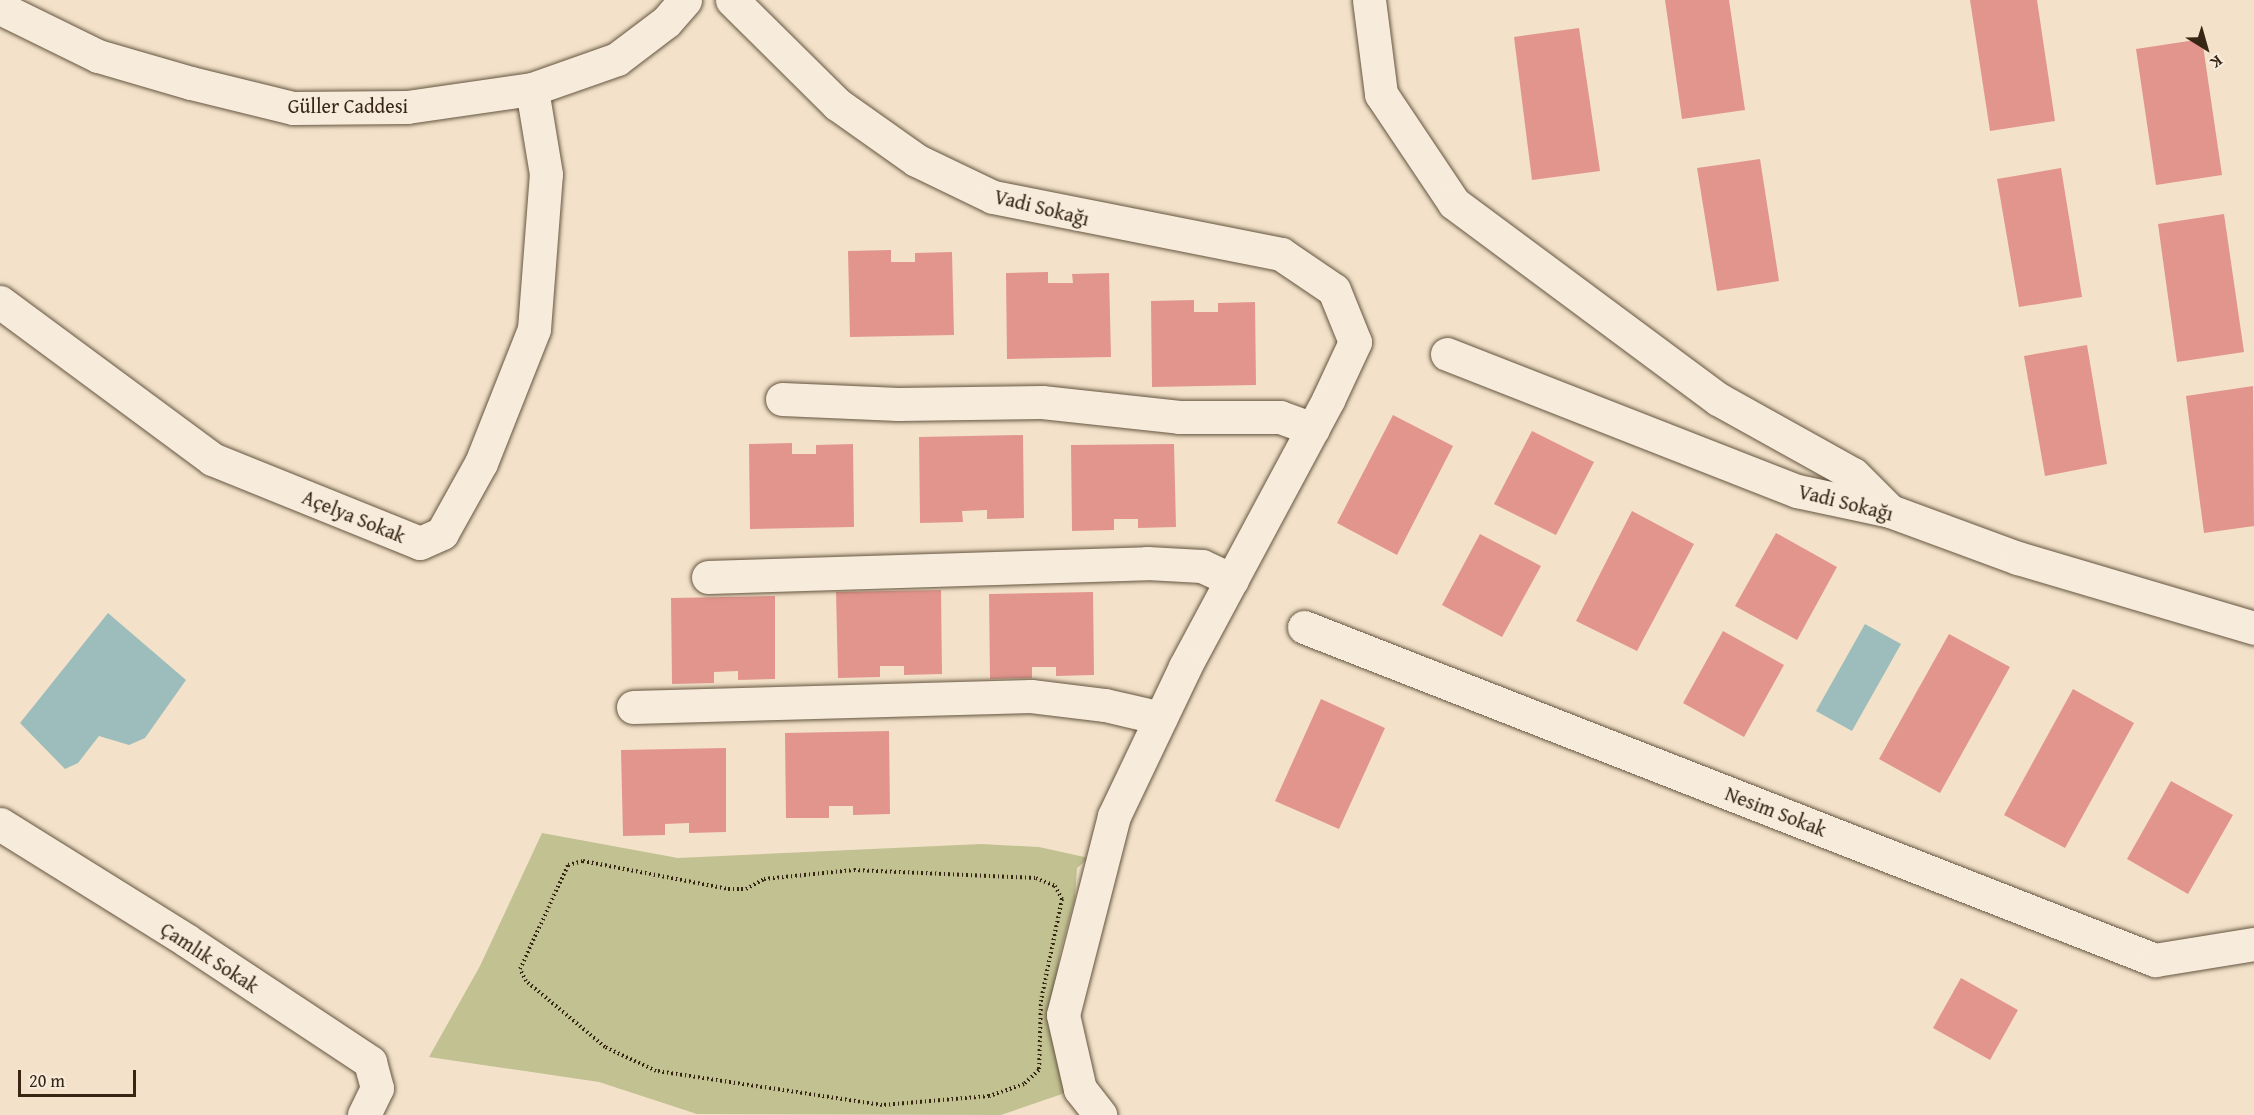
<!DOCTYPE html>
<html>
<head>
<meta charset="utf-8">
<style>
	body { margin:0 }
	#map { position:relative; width:2254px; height:1115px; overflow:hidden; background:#f3e2c9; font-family:"Gentium Book Plus",serif }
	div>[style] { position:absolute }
	.green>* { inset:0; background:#c2c192 }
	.water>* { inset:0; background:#9cbdbb }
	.building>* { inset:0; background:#e2958d }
	.path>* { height:4px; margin-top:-2px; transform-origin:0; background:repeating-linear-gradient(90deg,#362613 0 1.5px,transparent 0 4.5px) }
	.roads { filter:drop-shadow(0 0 2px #655540) drop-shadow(0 0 2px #655540) }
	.minor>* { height:33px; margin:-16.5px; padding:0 16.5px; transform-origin:16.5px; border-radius:16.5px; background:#f7ecdc }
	span { translate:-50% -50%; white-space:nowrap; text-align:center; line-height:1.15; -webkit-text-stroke:4.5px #f7ecdc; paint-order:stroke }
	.street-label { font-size:20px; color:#362613 }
	.north { position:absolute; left:2176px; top:18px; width:60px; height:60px; -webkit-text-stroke:4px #f7ecdc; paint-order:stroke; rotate:143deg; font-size:16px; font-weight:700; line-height:24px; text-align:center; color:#362613 }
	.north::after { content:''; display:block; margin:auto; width:21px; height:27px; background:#362613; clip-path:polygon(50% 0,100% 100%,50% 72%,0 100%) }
	.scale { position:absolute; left:18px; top:1070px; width:118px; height:27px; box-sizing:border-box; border:3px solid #362613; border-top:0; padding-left:8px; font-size:18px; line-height:21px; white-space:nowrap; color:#362613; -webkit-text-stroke:4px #f7ecdc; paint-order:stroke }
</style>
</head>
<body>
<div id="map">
	<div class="green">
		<div style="clip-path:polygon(542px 833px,678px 858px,981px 844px,1039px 847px,1089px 858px,1077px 868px,1075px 898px,1060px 954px,1052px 1012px,1065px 1093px,1001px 1115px,697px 1114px,599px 1082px,429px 1057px,480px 966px)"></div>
	</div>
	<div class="water">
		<div style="clip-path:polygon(108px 613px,186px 680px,145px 738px,129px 745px,99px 736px,78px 763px,65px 769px,20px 723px)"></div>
		<div style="clip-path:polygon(1865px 624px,1901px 644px,1852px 731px,1816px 711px)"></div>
	</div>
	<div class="building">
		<div style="clip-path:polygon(1665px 0,1729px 0,1745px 110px,1682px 119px)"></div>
		<div style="clip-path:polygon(1970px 0,2037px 0,2055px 121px,1990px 131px)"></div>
		<div style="clip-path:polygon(1579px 28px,1600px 171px,1532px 180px,1514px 37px)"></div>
		<div style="clip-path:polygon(2202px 39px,2222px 175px,2156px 185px,2136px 49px)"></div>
		<div style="clip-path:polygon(1760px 159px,1779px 281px,1717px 291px,1697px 168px)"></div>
		<div style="clip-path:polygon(2061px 168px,2082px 297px,2019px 307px,1997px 179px)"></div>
		<div style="clip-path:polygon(2224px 214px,2244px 352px,2177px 362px,2158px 224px)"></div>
		<div style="clip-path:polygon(891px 250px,891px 262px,915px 262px,915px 253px,952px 252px,954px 335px,850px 337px,848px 251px)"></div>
		<div style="clip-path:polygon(1048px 272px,1048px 283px,1073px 283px,1072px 274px,1109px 273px,1111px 357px,1007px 359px,1006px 273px)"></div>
		<div style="clip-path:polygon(1194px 300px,1194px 312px,1218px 312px,1218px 303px,1255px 302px,1256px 385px,1152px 387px,1151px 301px)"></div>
		<div style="clip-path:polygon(2087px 345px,2107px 464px,2045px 476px,2024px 356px)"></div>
		<div style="clip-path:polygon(2253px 386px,2254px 526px,2204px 533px,2186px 396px)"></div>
		<div style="clip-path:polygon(1393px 415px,1453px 446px,1397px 555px,1337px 523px)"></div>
		<div style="clip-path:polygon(1532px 431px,1594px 462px,1556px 535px,1494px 504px)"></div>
		<div style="clip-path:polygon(1023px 435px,1024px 518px,987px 519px,987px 510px,962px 511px,963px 522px,920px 523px,919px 437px)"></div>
		<div style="clip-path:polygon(792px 443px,792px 454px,816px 454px,816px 445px,853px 444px,854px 527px,750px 529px,749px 444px)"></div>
		<div style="clip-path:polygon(1174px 444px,1176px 527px,1138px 528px,1138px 519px,1114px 519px,1114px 530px,1072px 531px,1071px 445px)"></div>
		<div style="clip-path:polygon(1632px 511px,1694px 544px,1637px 651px,1576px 621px)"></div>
		<div style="clip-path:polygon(1776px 533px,1837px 567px,1797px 640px,1735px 606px)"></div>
		<div style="clip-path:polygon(1480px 534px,1541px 566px,1502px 637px,1442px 605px)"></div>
		<div style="clip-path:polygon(941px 590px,942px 674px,904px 675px,904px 666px,880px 666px,880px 677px,838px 678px,836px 592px)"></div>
		<div style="clip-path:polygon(1093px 592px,1094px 675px,1056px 676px,1056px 667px,1032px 667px,1032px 678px,990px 679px,989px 594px)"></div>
		<div style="clip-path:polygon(775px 596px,775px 679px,738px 680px,738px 671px,714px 672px,714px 683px,672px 684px,671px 598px)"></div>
		<div style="clip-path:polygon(1723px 631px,1784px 665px,1744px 737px,1683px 703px)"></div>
		<div style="clip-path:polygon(1949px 634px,2010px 667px,1940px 793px,1879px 759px)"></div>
		<div style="clip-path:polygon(2073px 689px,2134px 723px,2065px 848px,2004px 815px)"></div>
		<div style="clip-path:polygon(1321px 699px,1385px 728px,1339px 829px,1275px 801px)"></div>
		<div style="clip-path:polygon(889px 731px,890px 814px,853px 815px,853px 806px,829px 806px,829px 818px,786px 818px,785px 733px)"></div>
		<div style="clip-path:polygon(726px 748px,726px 832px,689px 833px,689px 823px,665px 824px,665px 835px,623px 836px,621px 750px)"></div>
		<div style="clip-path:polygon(2171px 781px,2233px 815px,2188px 894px,2127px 859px)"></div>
		<div style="clip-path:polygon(1961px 978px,2018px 1010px,1990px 1060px,1933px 1028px)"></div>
	</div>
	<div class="path">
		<div style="left:583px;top:861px;width:148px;rotate:10.9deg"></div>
		<div style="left:728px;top:889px;width:18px"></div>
		<div style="left:746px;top:889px;width:21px;rotate:-29deg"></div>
		<div style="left:764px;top:879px;width:90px;rotate:-5.7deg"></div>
		<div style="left:854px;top:870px;width:182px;rotate:2.5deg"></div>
		<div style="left:1036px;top:878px;width:21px;rotate:23deg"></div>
		<div style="left:1055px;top:886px;width:15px;rotate:62deg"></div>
		<div style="left:1062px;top:899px;width:103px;rotate:101.7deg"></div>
		<div style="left:1041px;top:1000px;width:70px;rotate:91.6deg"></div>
		<div style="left:1039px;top:1070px;width:21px;rotate:137deg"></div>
		<div style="left:1024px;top:1084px;width:37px;rotate:161deg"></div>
		<div style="left:989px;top:1096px;width:107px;rotate:175.2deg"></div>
		<div style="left:882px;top:1105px;width:229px;rotate:-171.4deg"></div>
		<div style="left:656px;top:1071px;width:56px;rotate:-154.8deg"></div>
		<div style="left:605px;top:1047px;width:103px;rotate:-140.1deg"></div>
		<div style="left:526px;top:981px;width:13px;rotate:-117deg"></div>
		<div style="left:520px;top:969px;width:115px;rotate:-65.2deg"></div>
		<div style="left:568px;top:865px;width:16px;rotate:-15deg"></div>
	</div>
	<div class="roads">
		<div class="minor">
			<div style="left:732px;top:0;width:148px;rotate:44.7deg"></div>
			<div style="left:837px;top:104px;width:97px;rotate:35.3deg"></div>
			<div style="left:916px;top:160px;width:85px;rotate:25.7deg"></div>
			<div style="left:993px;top:197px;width:294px;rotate:11.2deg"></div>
			<div style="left:1281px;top:254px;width:64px;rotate:34.2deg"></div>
			<div style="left:1334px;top:290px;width:56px;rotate:68deg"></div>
			<div style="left:1355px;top:342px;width:64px;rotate:115deg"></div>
			<div style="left:1328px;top:400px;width:303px;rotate:118.2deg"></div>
			<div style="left:1185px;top:667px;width:165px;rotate:115.5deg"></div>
			<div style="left:1114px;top:816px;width:205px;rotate:104.4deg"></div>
			<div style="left:1063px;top:1015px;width:76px;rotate:77.1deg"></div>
			<div style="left:1080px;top:1089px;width:33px;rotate:52deg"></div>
			<div style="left:1369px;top:0;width:95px;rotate:82.7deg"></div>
			<div style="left:1381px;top:94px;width:131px;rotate:56.2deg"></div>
			<div style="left:1454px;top:203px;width:329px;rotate:36.6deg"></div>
			<div style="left:1718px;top:399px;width:154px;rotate:29.1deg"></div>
			<div style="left:1853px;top:474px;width:52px;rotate:45deg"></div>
			<div style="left:0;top:8px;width:109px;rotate:26.1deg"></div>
			<div style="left:98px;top:56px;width:97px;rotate:16.2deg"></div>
			<div style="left:191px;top:83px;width:105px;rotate:13.8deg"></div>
			<div style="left:293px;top:108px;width:114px;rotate:-0.5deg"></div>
			<div style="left:407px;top:107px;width:126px;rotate:-8.2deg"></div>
			<div style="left:532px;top:89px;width:90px;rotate:-19.4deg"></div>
			<div style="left:617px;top:59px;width:61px;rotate:-37.1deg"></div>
			<div style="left:666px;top:22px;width:29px;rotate:-49deg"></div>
			<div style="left:0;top:302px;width:264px;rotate:36.5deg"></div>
			<div style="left:212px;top:459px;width:224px;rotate:22deg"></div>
			<div style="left:420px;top:543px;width:24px;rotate:-24deg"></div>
			<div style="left:442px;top:533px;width:80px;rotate:-60.9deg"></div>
			<div style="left:481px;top:463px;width:144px;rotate:-68.4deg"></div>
			<div style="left:534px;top:329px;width:155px;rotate:-85.6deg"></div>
			<div style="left:546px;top:174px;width:86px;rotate:-99.4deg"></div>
			<div style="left:1447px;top:354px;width:376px;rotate:21.4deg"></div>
			<div style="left:1797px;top:491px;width:95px;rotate:12.1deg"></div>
			<div style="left:1890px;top:511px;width:136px;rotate:20.2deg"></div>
			<div style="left:2018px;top:558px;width:246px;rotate:16.5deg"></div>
			<div style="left:782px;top:399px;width:116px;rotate:2.5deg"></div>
			<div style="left:898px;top:404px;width:144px;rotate:-0.8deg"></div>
			<div style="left:1042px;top:402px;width:138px;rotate:6.2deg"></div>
			<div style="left:1179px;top:417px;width:101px"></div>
			<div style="left:1280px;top:417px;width:35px;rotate:20deg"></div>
			<div style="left:708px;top:577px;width:439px;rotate:-1.8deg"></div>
			<div style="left:1147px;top:563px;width:55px;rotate:3.1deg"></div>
			<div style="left:1202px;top:566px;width:33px;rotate:25deg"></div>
			<div style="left:1304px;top:627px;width:914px;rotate:21.37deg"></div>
			<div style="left:2155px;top:960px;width:100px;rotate:-9.2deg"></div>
			<div style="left:633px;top:707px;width:398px;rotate:-1.6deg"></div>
			<div style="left:1031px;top:696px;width:75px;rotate:6.9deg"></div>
			<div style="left:1105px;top:705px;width:57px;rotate:13.1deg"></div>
			<div style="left:0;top:824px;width:219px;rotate:31.9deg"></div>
			<div style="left:186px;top:940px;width:221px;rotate:33.5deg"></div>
			<div style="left:370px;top:1062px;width:27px;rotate:75deg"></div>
			<div style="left:377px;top:1088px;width:30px;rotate:116deg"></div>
		</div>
	</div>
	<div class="street-label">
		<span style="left:348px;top:105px">Güller Caddesi</span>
		<span style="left:1042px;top:207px;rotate:14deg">Vadi Sokağı</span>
		<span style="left:1846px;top:502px;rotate:14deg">Vadi Sokağı</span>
		<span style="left:354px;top:516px;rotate:22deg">Açelya Sokak</span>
		<span style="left:1776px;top:811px;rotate:21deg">Nesim Sokak</span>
		<span style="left:210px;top:957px;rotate:33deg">Çamlık Sokak</span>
	</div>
	<div class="north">K</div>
	<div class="scale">20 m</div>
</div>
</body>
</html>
